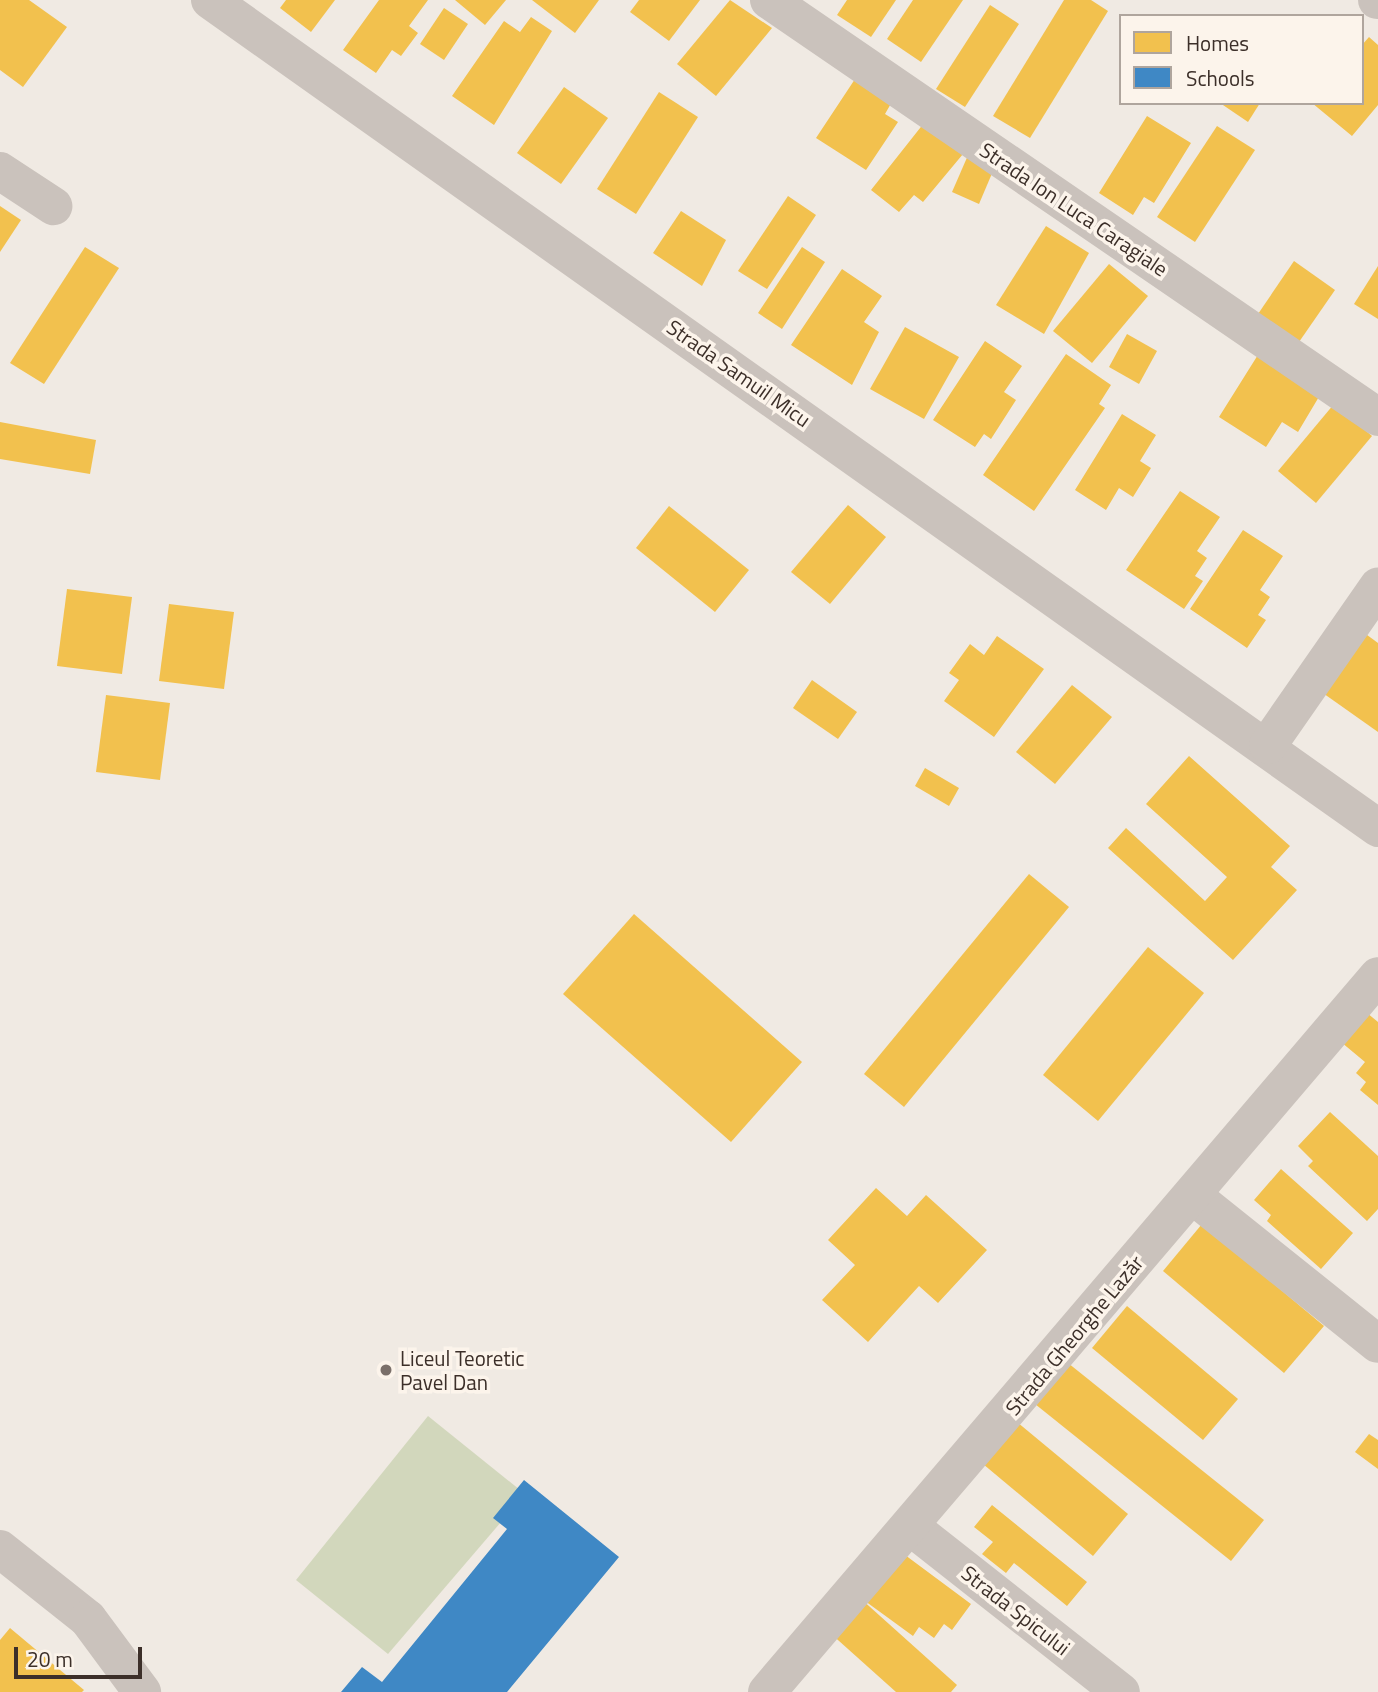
<!DOCTYPE html>
<html>
<head>
<meta charset="utf-8">
<style>
	body { margin:0 }
	#map { position:relative; width:1378px; height:1692px; overflow:hidden; background:#f0eae3; font-family:"Titillium Web",sans-serif }
	div>[style] { position:absolute }
	.green>* { inset:0; background:#d2d7bc }
	.homes>* { inset:0; background:#f2c14e }
	.schools>* { inset:0; background:#3f88c5 }
	.minor>* { height:38px; margin:-19px; padding:0 19px; transform-origin:19px; border-radius:19px; background:#cac2bc }
	.dots>* { width:19px; height:19px; translate:-50% -50%; box-sizing:border-box; border:4px solid #fcf4eb; border-radius:50% }
	span { translate:-50% -50%; white-space:nowrap; text-align:center; line-height:1.15; -webkit-text-stroke:7px #fcf4eb; paint-order:stroke }
	.street-label { font-size:21px; color:#3c2f29 }
	.poi-label { font-size:21px; color:#3c2f29 }
	.left { translate:0 -50%; text-align:left }
	.legend { position:absolute; left:1119px; top:14px; width:245px; height:91px; box-sizing:border-box; background:#fcf4eb; border:2px solid #afa59d; margin:0; padding:9px 12px; list-style:none; font-size:21px; color:#3c2f29 }
	.legend li { display:flex; align-items:center; gap:14px; height:35px }
	.legend b { width:35px; border:2px solid #afa59d }
	.scale { position:absolute; left:14px; top:1647px; width:128px; height:32px; box-sizing:border-box; border:4px solid #3c2f29; border-top:0; padding-left:9px; font-size:21px; line-height:24px; white-space:nowrap; color:#3c2f29; -webkit-text-stroke:5px #fcf4eb; paint-order:stroke }
</style>
</head>
<body>
<div id="map">
	<div class="green">
		<div style="clip-path:polygon(428px 1416px,525px 1494px,388px 1654px,296px 1580px)"></div>
	</div>
	<div class="homes">
		<div style="clip-path:polygon(0 0,29px 0,67px 27px,23px 87px,0 70px)"></div>
		<div style="clip-path:polygon(286px 0,335px 0,311px 32px,280px 8px)"></div>
		<div style="clip-path:polygon(379px 0,428px 0,409px 26px,418px 33px,401px 56px,392px 50px,376px 73px,343px 50px)"></div>
		<div style="clip-path:polygon(455px 0,506px 0,485px 25px)"></div>
		<div style="clip-path:polygon(532px 0,599px 0,575px 33px)"></div>
		<div style="clip-path:polygon(639px 0,700px 0,669px 41px,630px 12px)"></div>
		<div style="clip-path:polygon(730px 0,772px 28px,716px 96px,677px 64px)"></div>
		<div style="clip-path:polygon(847px 0,896px 0,871px 37px,837px 15px)"></div>
		<div style="clip-path:polygon(913px 0,963px 0,921px 62px,887px 39px)"></div>
		<div style="clip-path:polygon(1064px 0,1091px 0,1108px 11px,1030px 138px,993px 116px)"></div>
		<div style="clip-path:polygon(990px 5px,1019px 24px,965px 107px,936px 89px)"></div>
		<div style="clip-path:polygon(444px 8px,468px 24px,444px 60px,420px 44px)"></div>
		<div style="clip-path:polygon(531px 17px,552px 31px,494px 125px,452px 96px,504px 21px,520px 32px)"></div>
		<div style="clip-path:polygon(1369px 37px,1378px 45px,1378px 105px,1352px 136px,1312px 103px,1362px 103px,1362px 45px)"></div>
		<div style="clip-path:polygon(857px 76px,893px 100px,885px 114px,898px 122px,866px 170px,816px 138px)"></div>
		<div style="clip-path:polygon(564px 87px,608px 118px,561px 184px,517px 153px)"></div>
		<div style="clip-path:polygon(659px 92px,698px 117px,636px 214px,597px 189px)"></div>
		<div style="clip-path:polygon(1220px 103px,1260px 103px,1248px 122px)"></div>
		<div style="clip-path:polygon(1147px 116px,1191px 143px,1154px 203px,1144px 197px,1133px 215px,1099px 193px)"></div>
		<div style="clip-path:polygon(924px 123px,963px 154px,923px 202px,914px 195px,899px 212px,871px 190px)"></div>
		<div style="clip-path:polygon(1217px 126px,1255px 150px,1195px 242px,1157px 217px)"></div>
		<div style="clip-path:polygon(969px 153px,996px 164px,979px 204px,952px 192px)"></div>
		<div style="clip-path:polygon(788px 196px,816px 215px,767px 289px,738px 271px)"></div>
		<div style="clip-path:polygon(0 206px,21px 220px,0 252px)"></div>
		<div style="clip-path:polygon(681px 211px,726px 240px,702px 286px,653px 253px)"></div>
		<div style="clip-path:polygon(1046px 226px,1089px 253px,1044px 334px,996px 305px)"></div>
		<div style="clip-path:polygon(85px 247px,119px 268px,44px 384px,10px 363px)"></div>
		<div style="clip-path:polygon(802px 247px,825px 262px,782px 329px,758px 313px)"></div>
		<div style="clip-path:polygon(1294px 261px,1335px 290px,1299px 342px,1258px 314px)"></div>
		<div style="clip-path:polygon(1109px 264px,1148px 296px,1092px 363px,1053px 331px)"></div>
		<div style="clip-path:polygon(1378px 266px,1378px 319px,1354px 304px)"></div>
		<div style="clip-path:polygon(842px 269px,882px 296px,864px 322px,879px 332px,852px 385px,791px 345px)"></div>
		<div style="clip-path:polygon(905px 327px,959px 357px,924px 419px,870px 389px)"></div>
		<div style="clip-path:polygon(1127px 334px,1157px 351px,1139px 384px,1109px 367px)"></div>
		<div style="clip-path:polygon(985px 341px,1022px 366px,1004px 392px,1016px 400px,991px 439px,984px 434px,975px 447px,933px 420px)"></div>
		<div style="clip-path:polygon(1261px 350px,1323px 390px,1298px 432px,1282px 422px,1266px 447px,1219px 417px)"></div>
		<div style="clip-path:polygon(1066px 354px,1111px 385px,1099px 404px,1105px 408px,1034px 511px,983px 475px)"></div>
		<div style="clip-path:polygon(1334px 404px,1372px 436px,1316px 503px,1278px 471px)"></div>
		<div style="clip-path:polygon(1122px 414px,1156px 435px,1140px 461px,1151px 468px,1133px 497px,1119px 488px,1106px 510px,1075px 490px)"></div>
		<div style="clip-path:polygon(0 422px,96px 440px,90px 474px,0 459px)"></div>
		<div style="clip-path:polygon(1180px 491px,1220px 517px,1197px 551px,1207px 558px,1195px 576px,1203px 581px,1184px 609px,1126px 570px)"></div>
		<div style="clip-path:polygon(848px 505px,886px 537px,830px 604px,791px 572px)"></div>
		<div style="clip-path:polygon(669px 506px,749px 570px,715px 612px,636px 548px)"></div>
		<div style="clip-path:polygon(1243px 530px,1283px 556px,1260px 590px,1270px 597px,1258px 615px,1266px 620px,1247px 648px,1190px 609px)"></div>
		<div style="clip-path:polygon(67px 589px,132px 597px,122px 674px,57px 666px)"></div>
		<div style="clip-path:polygon(169px 604px,234px 612px,224px 689px,159px 681px)"></div>
		<div style="clip-path:polygon(1363px 632px,1378px 643px,1378px 732px,1320px 691px)"></div>
		<div style="clip-path:polygon(997px 636px,1044px 669px,994px 737px,944px 701px,959px 680px,949px 673px,970px 644px,984px 655px)"></div>
		<div style="clip-path:polygon(812px 680px,857px 712px,838px 739px,793px 708px)"></div>
		<div style="clip-path:polygon(1072px 685px,1112px 717px,1055px 784px,1016px 752px)"></div>
		<div style="clip-path:polygon(106px 695px,170px 703px,160px 780px,96px 772px)"></div>
		<div style="clip-path:polygon(1189px 756px,1290px 846px,1271px 867px,1297px 890px,1233px 960px,1108px 848px,1126px 828px,1205px 901px,1227px 877px,1146px 804px)"></div>
		<div style="clip-path:polygon(925px 768px,959px 788px,949px 806px,915px 786px)"></div>
		<div style="clip-path:polygon(1029px 874px,1069px 907px,904px 1107px,864px 1074px)"></div>
		<div style="clip-path:polygon(634px 914px,802px 1062px,731px 1142px,563px 994px)"></div>
		<div style="clip-path:polygon(1148px 947px,1204px 993px,1098px 1121px,1043px 1075px)"></div>
		<div style="clip-path:polygon(1361px 1008px,1378px 1022px,1378px 1105px,1360px 1090px,1366px 1082px,1356px 1073px,1365px 1062px,1335px 1037px)"></div>
		<div style="clip-path:polygon(1330px 1112px,1378px 1156px,1378px 1209px,1367px 1221px,1308px 1166px,1313px 1161px,1298px 1146px)"></div>
		<div style="clip-path:polygon(1281px 1169px,1353px 1233px,1321px 1269px,1267px 1221px,1271px 1215px,1254px 1200px)"></div>
		<div style="clip-path:polygon(876px 1188px,907px 1216px,926px 1195px,987px 1250px,938px 1303px,919px 1286px,868px 1342px,822px 1300px,855px 1265px,828px 1240px)"></div>
		<div style="clip-path:polygon(1202px 1224px,1324px 1326px,1284px 1373px,1163px 1271px)"></div>
		<div style="clip-path:polygon(1127px 1306px,1238px 1399px,1203px 1440px,1092px 1348px)"></div>
		<div style="clip-path:polygon(1068px 1363px,1264px 1520px,1231px 1561px,1035px 1404px)"></div>
		<div style="clip-path:polygon(1017px 1422px,1128px 1514px,1093px 1556px,983px 1464px)"></div>
		<div style="clip-path:polygon(1369px 1434px,1378px 1440px,1378px 1469px,1355px 1452px)"></div>
		<div style="clip-path:polygon(992px 1505px,1087px 1582px,1067px 1606px,1014px 1563px,1006px 1573px,982px 1554px,993px 1542px,974px 1527px)"></div>
		<div style="clip-path:polygon(901px 1552px,971px 1604px,952px 1630px,944px 1624px,934px 1638px,919px 1627px,913px 1636px,865px 1601px)"></div>
		<div style="clip-path:polygon(860px 1598px,957px 1685px,951px 1692px,896px 1692px,829px 1632px)"></div>
		<div style="clip-path:polygon(10px 1628px,84px 1690px,82px 1692px,0 1692px,0 1640px)"></div>
	</div>
	<div class="schools">
		<div style="clip-path:polygon(524px 1480px,619px 1557px,507px 1692px,341px 1692px,362px 1667px,382px 1682px,507px 1529px,493px 1518px)"></div>
	</div>
	<div class="minor">
		<div style="left:210px;top:0;width:1432px;rotate:35.33deg"></div>
		<div style="left:769px;top:0;width:738px;rotate:34.4deg"></div>
		<div style="left:1377px;top:0;width:1px"></div>
		<div style="left:0;top:171px;width:64px;rotate:33.4deg"></div>
		<div style="left:1268px;top:745px;width:193px;rotate:-55.2deg"></div>
		<div style="left:1192px;top:1195px;width:238px;rotate:38.7deg"></div>
		<div style="left:911px;top:1527px;width:267px;rotate:38.2deg"></div>
		<div style="left:0;top:1549px;width:112px;rotate:38.5deg"></div>
		<div style="left:88px;top:1619px;width:91px;rotate:53.5deg"></div>
		<div style="left:767px;top:1692px;width:941px;rotate:-49.52deg"></div>
	</div>
	<div class="dots">
		<div style="left:386px;top:1370px;background:#7b706a"></div>
	</div>
	<div class="street-label">
		<span style="left:1074px;top:209px;rotate:34deg">Strada Ion Luca Caragiale</span>
		<span style="left:739px;top:373px;rotate:35deg">Strada Samuil Micu</span>
		<span style="left:1074px;top:1335px;rotate:-50deg">Strada Gheorghe Lazăr</span>
		<span style="left:1016px;top:1610px;rotate:38deg">Strada Spicului</span>
	</div>
	<div class="poi-label">
		<span class="left" style="left:400px;top:1370px">Liceul Teoretic<br>Pavel Dan</span>
	</div>
	<ul class="legend">
	<li><b style="height:19px;background:#f2c14e"></b>Homes</li>
	<li><b style="height:19px;background:#3f88c5"></b>Schools</li>
	</ul>
	<div class="scale">20 m</div>
</div>
</body>
</html>
